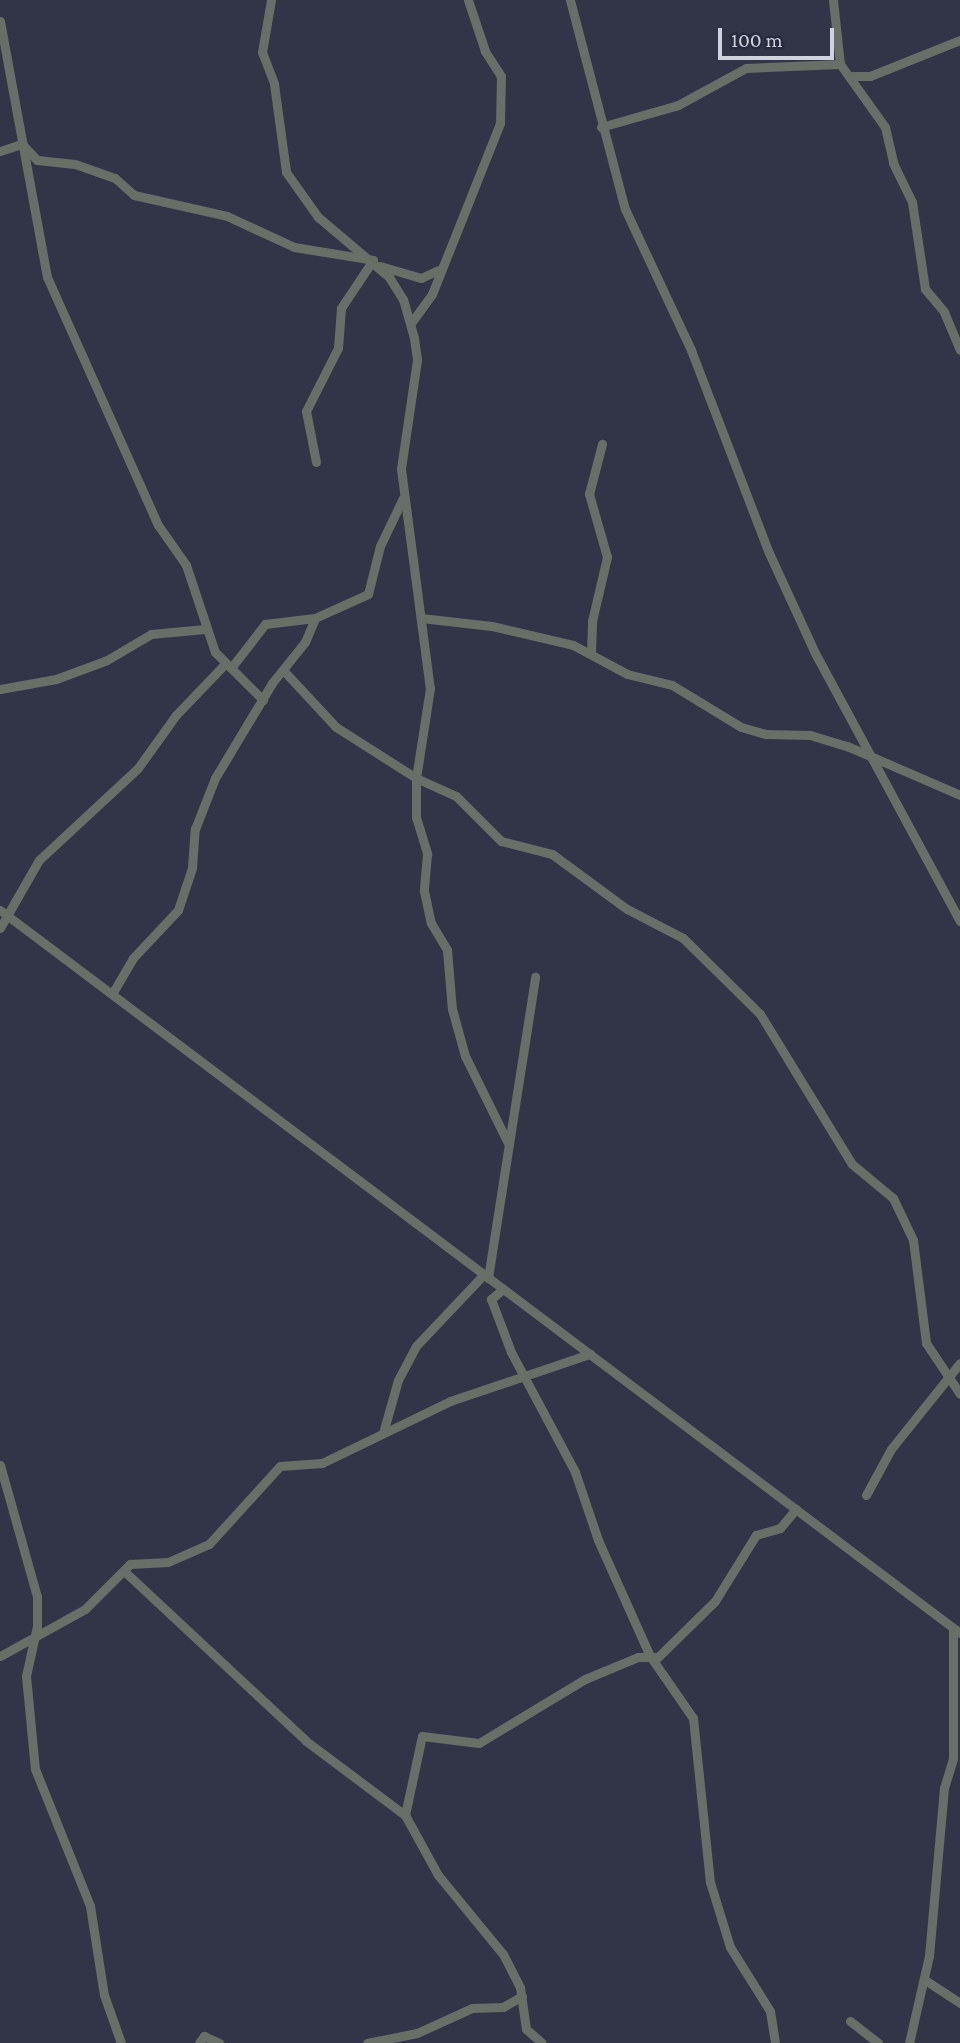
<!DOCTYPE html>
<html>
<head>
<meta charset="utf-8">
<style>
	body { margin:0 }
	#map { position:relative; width:960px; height:2043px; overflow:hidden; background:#323548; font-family:"Crimson Pro",serif }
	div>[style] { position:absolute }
	.minor>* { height:9px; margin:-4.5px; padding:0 4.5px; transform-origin:4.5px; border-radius:4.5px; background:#686f66 }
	span { translate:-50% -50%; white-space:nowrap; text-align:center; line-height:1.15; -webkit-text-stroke:5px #282b3d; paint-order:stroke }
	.scale { position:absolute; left:718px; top:28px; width:116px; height:32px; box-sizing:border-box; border:4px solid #d0d2de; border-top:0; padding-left:9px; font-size:21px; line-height:24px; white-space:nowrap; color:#d0d2de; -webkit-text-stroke:5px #282b3d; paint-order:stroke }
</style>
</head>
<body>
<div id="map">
	<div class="minor">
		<div style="left:271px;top:0;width:53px;rotate:99.8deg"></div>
		<div style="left:262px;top:52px;width:34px;rotate:69deg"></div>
		<div style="left:274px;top:84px;width:89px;rotate:82.2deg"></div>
		<div style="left:286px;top:172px;width:55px;rotate:54.6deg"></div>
		<div style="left:318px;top:217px;width:93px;rotate:40.2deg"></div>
		<div style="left:389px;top:277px;width:26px;rotate:58deg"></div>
		<div style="left:403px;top:299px;width:41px;rotate:74.2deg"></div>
		<div style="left:414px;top:338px;width:22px;rotate:82deg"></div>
		<div style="left:417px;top:360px;width:110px;rotate:98.4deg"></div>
		<div style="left:401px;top:469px;width:221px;rotate:82.5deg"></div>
		<div style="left:430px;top:688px;width:91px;rotate:98.8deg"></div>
		<div style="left:416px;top:778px;width:39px;rotate:90deg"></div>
		<div style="left:416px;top:817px;width:39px;rotate:73deg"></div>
		<div style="left:427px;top:854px;width:37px;rotate:95deg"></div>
		<div style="left:424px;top:891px;width:33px;rotate:78deg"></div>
		<div style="left:431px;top:923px;width:31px;rotate:59deg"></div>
		<div style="left:447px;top:950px;width:59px;rotate:85.2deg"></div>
		<div style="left:452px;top:1009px;width:49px;rotate:74.5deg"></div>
		<div style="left:465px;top:1056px;width:99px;rotate:63.7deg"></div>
		<div style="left:570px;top:0;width:216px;rotate:75.3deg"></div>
		<div style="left:625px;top:209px;width:156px;rotate:64.9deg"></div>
		<div style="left:691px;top:350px;width:217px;rotate:69deg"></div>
		<div style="left:769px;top:553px;width:110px;rotate:65.3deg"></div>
		<div style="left:815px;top:653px;width:305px;rotate:61.6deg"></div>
		<div style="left:833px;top:0;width:64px;rotate:83.8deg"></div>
		<div style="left:840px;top:64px;width:77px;rotate:54.5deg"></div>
		<div style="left:885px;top:127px;width:37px;rotate:77deg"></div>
		<div style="left:893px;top:163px;width:43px;rotate:64deg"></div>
		<div style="left:912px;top:202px;width:88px;rotate:81.5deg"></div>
		<div style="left:925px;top:289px;width:30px;rotate:50deg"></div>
		<div style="left:944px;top:312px;width:41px;rotate:67.2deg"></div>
		<div style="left:0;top:21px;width:260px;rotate:79.6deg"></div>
		<div style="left:47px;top:277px;width:272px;rotate:65.9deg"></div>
		<div style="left:158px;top:525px;width:49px;rotate:55deg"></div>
		<div style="left:186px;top:565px;width:92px;rotate:71.6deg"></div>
		<div style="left:215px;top:652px;width:68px;rotate:45deg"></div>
		<div style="left:853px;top:76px;width:17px"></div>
		<div style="left:870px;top:76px;width:97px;rotate:-21.8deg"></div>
		<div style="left:601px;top:127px;width:80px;rotate:-15.9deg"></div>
		<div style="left:678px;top:105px;width:77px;rotate:-28.6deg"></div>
		<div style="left:746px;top:68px;width:94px;rotate:-2.4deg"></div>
		<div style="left:0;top:151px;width:23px;rotate:-18deg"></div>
		<div style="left:22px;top:144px;width:22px;rotate:47deg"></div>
		<div style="left:37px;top:160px;width:38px;rotate:6deg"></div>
		<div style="left:75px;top:164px;width:42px;rotate:19.3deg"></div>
		<div style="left:115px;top:178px;width:25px;rotate:42deg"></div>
		<div style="left:134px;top:195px;width:95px;rotate:12.7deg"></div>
		<div style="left:227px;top:216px;width:74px;rotate:24.8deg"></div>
		<div style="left:294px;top:247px;width:80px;rotate:9.3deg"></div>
		<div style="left:373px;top:260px;width:58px;rotate:123.7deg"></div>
		<div style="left:341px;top:308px;width:40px;rotate:94.3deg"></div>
		<div style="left:338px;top:348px;width:71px;rotate:116.9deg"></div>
		<div style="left:306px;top:411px;width:52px;rotate:78.9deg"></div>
		<div style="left:380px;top:266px;width:43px;rotate:16.3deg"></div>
		<div style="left:421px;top:278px;width:19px;rotate:-25deg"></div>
		<div style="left:411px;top:323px;width:36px;rotate:-54deg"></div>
		<div style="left:432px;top:294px;width:184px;rotate:-68.3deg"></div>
		<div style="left:500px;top:123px;width:47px;rotate:-88.8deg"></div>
		<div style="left:501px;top:76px;width:30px;rotate:-123deg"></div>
		<div style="left:485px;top:51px;width:54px;rotate:-108.4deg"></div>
		<div style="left:421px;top:618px;width:71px;rotate:6.4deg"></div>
		<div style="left:492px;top:626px;width:83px;rotate:13.2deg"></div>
		<div style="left:573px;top:645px;width:61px;rotate:28.2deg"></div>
		<div style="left:627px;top:674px;width:46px;rotate:13.7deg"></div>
		<div style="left:672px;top:685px;width:81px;rotate:31.3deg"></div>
		<div style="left:741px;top:727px;width:26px;rotate:16deg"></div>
		<div style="left:766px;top:734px;width:44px;rotate:1.3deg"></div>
		<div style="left:810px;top:735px;width:39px;rotate:17deg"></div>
		<div style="left:847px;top:746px;width:123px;rotate:23.4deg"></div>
		<div style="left:591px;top:653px;width:32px;rotate:-88deg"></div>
		<div style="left:592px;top:621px;width:66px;rotate:-76.8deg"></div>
		<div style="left:607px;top:557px;width:66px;rotate:-105.9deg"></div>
		<div style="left:589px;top:494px;width:52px;rotate:-75.4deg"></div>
		<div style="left:231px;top:668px;width:56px;rotate:-52.3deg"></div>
		<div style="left:265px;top:624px;width:50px;rotate:-6.8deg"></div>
		<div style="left:315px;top:618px;width:58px;rotate:-24.4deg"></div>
		<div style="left:368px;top:594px;width:49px;rotate:-76deg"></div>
		<div style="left:380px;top:546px;width:53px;rotate:-64.4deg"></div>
		<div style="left:283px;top:670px;width:78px;rotate:47.1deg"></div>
		<div style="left:336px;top:727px;width:95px;rotate:32.5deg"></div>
		<div style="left:416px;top:778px;width:44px;rotate:24.2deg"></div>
		<div style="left:456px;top:796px;width:64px;rotate:45deg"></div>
		<div style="left:501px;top:841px;width:53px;rotate:14.3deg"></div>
		<div style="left:552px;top:854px;width:93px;rotate:36.3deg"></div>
		<div style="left:627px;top:909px;width:63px;rotate:27.4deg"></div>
		<div style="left:683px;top:938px;width:108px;rotate:44.6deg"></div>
		<div style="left:760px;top:1014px;width:176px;rotate:58.5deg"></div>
		<div style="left:852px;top:1164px;width:53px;rotate:39.7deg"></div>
		<div style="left:893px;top:1198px;width:47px;rotate:64.5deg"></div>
		<div style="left:913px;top:1240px;width:104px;rotate:82.8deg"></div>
		<div style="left:926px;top:1343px;width:61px;rotate:56.3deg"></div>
		<div style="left:0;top:689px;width:57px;rotate:-10.1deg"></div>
		<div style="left:56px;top:679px;width:54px;rotate:-20.4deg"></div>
		<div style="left:107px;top:660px;width:51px;rotate:-30.6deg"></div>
		<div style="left:151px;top:634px;width:54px;rotate:-5.3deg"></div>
		<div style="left:0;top:910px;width:1202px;rotate:36.98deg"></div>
		<div style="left:0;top:928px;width:78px;rotate:-60.2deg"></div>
		<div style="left:39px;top:860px;width:135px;rotate:-42.9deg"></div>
		<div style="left:138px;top:768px;width:65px;rotate:-54.4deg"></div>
		<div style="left:176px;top:715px;width:69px;rotate:-46.2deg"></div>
		<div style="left:112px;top:994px;width:42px;rotate:-59.7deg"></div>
		<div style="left:133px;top:958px;width:66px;rotate:-46.8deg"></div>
		<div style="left:178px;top:910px;width:44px;rotate:-71.6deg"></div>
		<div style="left:192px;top:868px;width:39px;rotate:-86deg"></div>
		<div style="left:195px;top:829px;width:55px;rotate:-68.6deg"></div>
		<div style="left:215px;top:778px;width:111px;rotate:-59deg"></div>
		<div style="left:272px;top:683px;width:53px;rotate:-51.2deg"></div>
		<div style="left:305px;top:642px;width:26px;rotate:-67deg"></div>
		<div style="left:488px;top:1278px;width:305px;rotate:-81.1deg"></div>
		<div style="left:503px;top:1289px;width:16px;rotate:140deg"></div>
		<div style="left:491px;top:1299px;width:57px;rotate:69.3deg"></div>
		<div style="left:511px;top:1352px;width:136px;rotate:61.9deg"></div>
		<div style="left:575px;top:1472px;width:72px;rotate:71.3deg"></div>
		<div style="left:598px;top:1540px;width:127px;rotate:65.9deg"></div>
		<div style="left:650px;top:1656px;width:75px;rotate:55.3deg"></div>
		<div style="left:693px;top:1718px;width:165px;rotate:84.1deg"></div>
		<div style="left:710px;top:1882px;width:68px;rotate:72.9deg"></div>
		<div style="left:730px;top:1947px;width:75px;rotate:58deg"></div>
		<div style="left:770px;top:2011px;width:32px;rotate:81deg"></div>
		<div style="left:383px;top:1433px;width:55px;rotate:-74.2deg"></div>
		<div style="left:398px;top:1380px;width:38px;rotate:-62deg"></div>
		<div style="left:416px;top:1346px;width:99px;rotate:-46.6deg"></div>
		<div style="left:0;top:1465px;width:137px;rotate:74.3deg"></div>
		<div style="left:37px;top:1597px;width:29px;rotate:90deg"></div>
		<div style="left:37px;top:1626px;width:51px;rotate:102.4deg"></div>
		<div style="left:26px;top:1676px;width:93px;rotate:84.5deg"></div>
		<div style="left:35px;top:1769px;width:148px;rotate:68.1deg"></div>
		<div style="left:90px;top:1906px;width:90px;rotate:81.1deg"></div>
		<div style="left:104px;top:1995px;width:51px;rotate:70.5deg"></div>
		<div style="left:866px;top:1495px;width:52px;rotate:-61.5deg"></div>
		<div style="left:891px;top:1449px;width:110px;rotate:-51.3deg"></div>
		<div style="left:124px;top:1571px;width:249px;rotate:43deg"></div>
		<div style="left:306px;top:1741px;width:124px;rotate:36.8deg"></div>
		<div style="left:405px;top:1815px;width:68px;rotate:61.2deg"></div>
		<div style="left:438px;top:1875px;width:102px;rotate:50.6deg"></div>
		<div style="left:503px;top:1954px;width:37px;rotate:63deg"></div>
		<div style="left:520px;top:1987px;width:42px;rotate:81.9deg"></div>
		<div style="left:526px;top:2029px;width:21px;rotate:41deg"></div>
		<div style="left:0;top:1656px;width:97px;rotate:-28.9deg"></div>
		<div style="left:85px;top:1609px;width:64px;rotate:-45deg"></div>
		<div style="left:130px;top:1564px;width:38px;rotate:-3deg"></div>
		<div style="left:168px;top:1562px;width:45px;rotate:-23.7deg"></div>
		<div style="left:209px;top:1544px;width:105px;rotate:-47.7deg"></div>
		<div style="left:280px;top:1466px;width:42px;rotate:-4.1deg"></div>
		<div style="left:322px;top:1463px;width:142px;rotate:-25.8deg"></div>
		<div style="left:450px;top:1401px;width:148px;rotate:-18.6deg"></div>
		<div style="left:405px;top:1815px;width:81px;rotate:-77.9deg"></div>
		<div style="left:422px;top:1736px;width:57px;rotate:7deg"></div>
		<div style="left:479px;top:1743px;width:124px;rotate:-31.1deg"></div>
		<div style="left:585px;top:1679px;width:57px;rotate:-22.5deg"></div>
		<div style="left:638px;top:1657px;width:20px"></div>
		<div style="left:658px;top:1657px;width:80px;rotate:-44.5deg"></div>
		<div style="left:715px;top:1601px;width:78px;rotate:-58.2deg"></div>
		<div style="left:756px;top:1535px;width:25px;rotate:-16deg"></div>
		<div style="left:780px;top:1528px;width:25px;rotate:-50deg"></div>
		<div style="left:925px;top:1980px;width:42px;rotate:33.3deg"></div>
		<div style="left:850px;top:2021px;width:36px;rotate:38deg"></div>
		<div style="left:199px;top:2043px;width:9px;rotate:-54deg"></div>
		<div style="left:204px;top:2036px;width:17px;rotate:25deg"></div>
		<div style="left:367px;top:2043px;width:51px;rotate:-11.3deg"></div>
		<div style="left:417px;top:2033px;width:60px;rotate:-24.4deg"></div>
		<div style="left:472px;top:2008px;width:31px;rotate:-2deg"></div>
		<div style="left:503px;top:2007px;width:22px;rotate:-30deg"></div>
		<div style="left:909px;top:2043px;width:89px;rotate:-77.1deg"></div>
		<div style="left:929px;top:1956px;width:169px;rotate:-84.9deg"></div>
		<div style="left:944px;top:1788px;width:31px;rotate:-73deg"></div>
		<div style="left:953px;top:1758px;width:130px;rotate:-90deg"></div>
	</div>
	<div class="scale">100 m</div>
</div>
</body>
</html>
